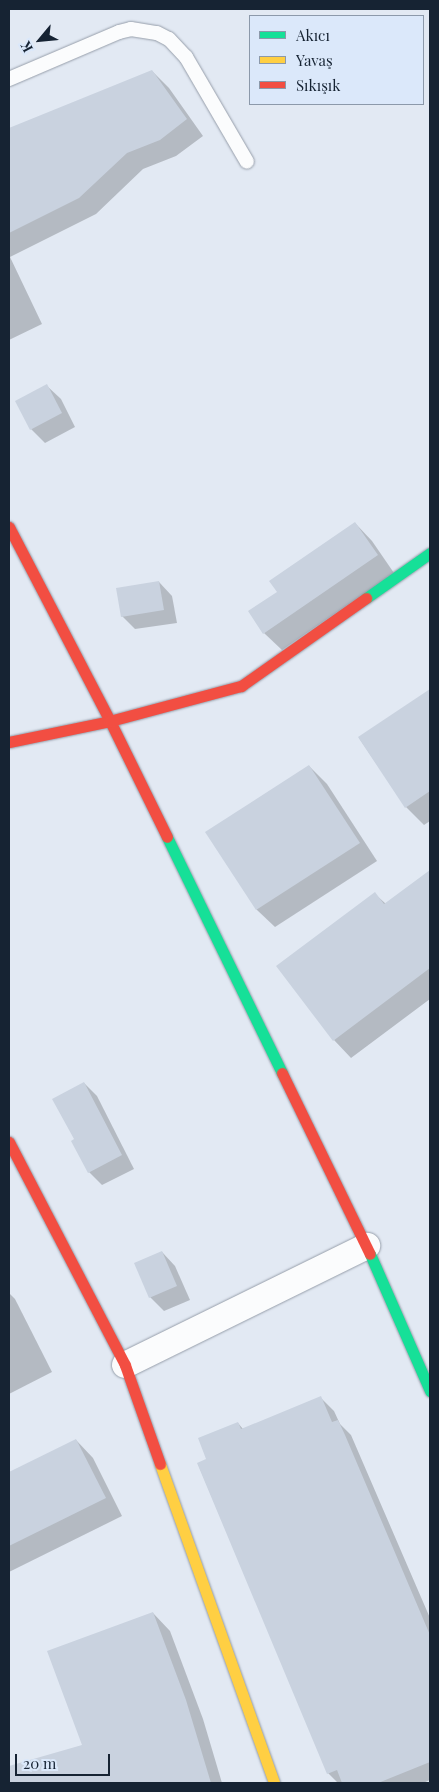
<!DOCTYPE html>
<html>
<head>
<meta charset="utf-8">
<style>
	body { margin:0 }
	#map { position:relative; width:439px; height:1792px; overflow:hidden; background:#e2e9f3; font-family:"Playfair Display",serif }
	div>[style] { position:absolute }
	.shadow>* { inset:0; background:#0003 }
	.building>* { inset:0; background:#c9d2df }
	.roads { filter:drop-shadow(0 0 1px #969eaa) drop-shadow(0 0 1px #969eaa) }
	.lane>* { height:14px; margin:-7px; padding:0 7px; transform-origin:7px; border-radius:7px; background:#fbfcfd }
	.street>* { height:26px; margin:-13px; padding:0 13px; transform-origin:13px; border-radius:13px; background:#fbfcfd }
	.fast>* { height:11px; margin:-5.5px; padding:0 5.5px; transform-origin:5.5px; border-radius:5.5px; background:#16e098 }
	.slow>* { height:11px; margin:-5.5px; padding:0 5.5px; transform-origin:5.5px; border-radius:5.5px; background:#ffcf43 }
	.jam>* { height:11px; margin:-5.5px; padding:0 5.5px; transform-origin:5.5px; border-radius:5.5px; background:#f24e42 }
	span { translate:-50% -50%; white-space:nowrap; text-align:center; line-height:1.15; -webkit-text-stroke:5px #dbe8fa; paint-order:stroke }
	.frame { position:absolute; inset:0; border:10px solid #162333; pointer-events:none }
	.legend { position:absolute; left:249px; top:15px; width:175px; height:90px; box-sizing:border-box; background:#dbe8fa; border:1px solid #8c99aa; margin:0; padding:6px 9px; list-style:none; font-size:15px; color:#162333 }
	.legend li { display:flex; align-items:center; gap:10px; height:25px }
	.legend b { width:25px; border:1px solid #8c99aa }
	.north { position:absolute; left:15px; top:15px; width:50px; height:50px; -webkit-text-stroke:4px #dbe8fa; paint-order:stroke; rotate:242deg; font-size:14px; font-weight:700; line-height:20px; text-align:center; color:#162333 }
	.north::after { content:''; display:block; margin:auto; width:18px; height:22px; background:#162333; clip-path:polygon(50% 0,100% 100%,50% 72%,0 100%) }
	.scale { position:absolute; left:15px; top:1754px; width:95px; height:22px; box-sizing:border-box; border:2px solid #162333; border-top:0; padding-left:6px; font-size:15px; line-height:18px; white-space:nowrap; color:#162333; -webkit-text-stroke:4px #dbe8fa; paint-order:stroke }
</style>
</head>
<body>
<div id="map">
	<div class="shadow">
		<div style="clip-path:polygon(152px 71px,169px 88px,203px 136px,176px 156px,143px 169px,96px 214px,10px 257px,42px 324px,9px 340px,9px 130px)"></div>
		<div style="clip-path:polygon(47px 386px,61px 399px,75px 427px,45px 443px,31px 429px)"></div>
		<div style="clip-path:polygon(355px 523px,372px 541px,394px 573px,282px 650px,264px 633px)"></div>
		<div style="clip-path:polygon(159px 582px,172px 596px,177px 623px,135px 629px,122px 616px)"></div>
		<div style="clip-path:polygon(430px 691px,430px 821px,424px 825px,406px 807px,359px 738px)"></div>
		<div style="clip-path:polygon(309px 766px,327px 784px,377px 861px,275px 927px,257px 910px,207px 832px)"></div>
		<div style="clip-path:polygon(430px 871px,430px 999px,351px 1058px,334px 1040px,375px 894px,386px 904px)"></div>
		<div style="clip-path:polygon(84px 1083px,97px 1096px,134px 1169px,102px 1185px,89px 1172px,75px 1140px)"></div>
		<div style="clip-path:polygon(162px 1252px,175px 1266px,190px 1300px,164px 1311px,150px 1297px)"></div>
		<div style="clip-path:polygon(9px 1293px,15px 1299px,52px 1372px,9px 1394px)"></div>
		<div style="clip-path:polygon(321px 1398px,334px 1411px,340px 1424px,351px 1435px,430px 1618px,430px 1780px,423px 1783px,338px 1783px,328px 1773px,198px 1464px,208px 1460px,238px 1423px,243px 1429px)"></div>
		<div style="clip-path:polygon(76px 1440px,93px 1458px,122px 1516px,9px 1572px,9px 1473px)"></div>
		<div style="clip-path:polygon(153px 1613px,170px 1631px,203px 1719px,222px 1783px,9px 1783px,9px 1768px,84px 1745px)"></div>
	</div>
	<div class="building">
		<div style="clip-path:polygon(152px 70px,187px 119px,160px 140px,127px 153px,79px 198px,9px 233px,9px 128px)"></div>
		<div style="clip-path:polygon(47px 384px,62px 413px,30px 430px,15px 401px)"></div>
		<div style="clip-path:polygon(355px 522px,378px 555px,263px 634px,248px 611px,277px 592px,269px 581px)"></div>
		<div style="clip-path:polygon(159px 581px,164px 610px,121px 617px,116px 588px)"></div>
		<div style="clip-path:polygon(430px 689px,430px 791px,405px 808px,358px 737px)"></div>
		<div style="clip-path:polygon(309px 765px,360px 843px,256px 910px,205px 832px)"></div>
		<div style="clip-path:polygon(430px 870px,430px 968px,333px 1041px,276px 966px,375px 892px,384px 904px)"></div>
		<div style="clip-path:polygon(84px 1082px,122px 1155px,88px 1173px,71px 1141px,74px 1139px,52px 1099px)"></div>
		<div style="clip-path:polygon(162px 1251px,177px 1286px,149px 1298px,134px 1263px)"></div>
		<div style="clip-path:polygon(321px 1396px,332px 1422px,338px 1420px,345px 1435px,430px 1635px,430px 1762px,378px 1783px,342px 1783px,337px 1770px,327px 1774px,197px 1463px,206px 1459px,198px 1438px,238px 1422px,241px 1429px)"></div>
		<div style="clip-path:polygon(76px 1439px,106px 1498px,9px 1546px,9px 1472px)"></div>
		<div style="clip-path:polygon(153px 1612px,186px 1700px,211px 1783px,9px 1783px,9px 1766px,82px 1745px,47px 1651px)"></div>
	</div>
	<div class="roads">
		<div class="lane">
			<div style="left:9px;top:79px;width:120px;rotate:-23.1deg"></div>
			<div style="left:119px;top:32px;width:12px;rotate:-14deg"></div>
			<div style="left:131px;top:29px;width:26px;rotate:9deg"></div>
			<div style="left:157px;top:33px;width:13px;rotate:27deg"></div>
			<div style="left:169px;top:39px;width:25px;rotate:47deg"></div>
			<div style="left:186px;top:57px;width:121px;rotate:59.8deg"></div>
		</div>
		<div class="street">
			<div style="left:125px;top:1365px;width:270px;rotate:-26.2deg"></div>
		</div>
		<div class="fast">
			<div style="left:366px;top:598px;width:78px;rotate:-35.1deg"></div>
			<div style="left:167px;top:837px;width:263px;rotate:64deg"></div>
			<div style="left:370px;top:1254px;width:150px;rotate:66.3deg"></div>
		</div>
		<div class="slow">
			<div style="left:160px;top:1464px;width:339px;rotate:70.3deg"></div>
		</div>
		<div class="jam">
			<div style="left:9px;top:527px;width:219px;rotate:62.5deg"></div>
			<div style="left:110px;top:721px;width:129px;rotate:63.8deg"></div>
			<div style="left:9px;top:742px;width:103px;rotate:-11.7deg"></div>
			<div style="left:110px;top:721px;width:136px;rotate:-15deg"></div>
			<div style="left:241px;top:686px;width:153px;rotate:-35.1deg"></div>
			<div style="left:282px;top:1073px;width:201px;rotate:64.1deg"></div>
			<div style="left:9px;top:1142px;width:251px;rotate:62.5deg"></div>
			<div style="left:125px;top:1365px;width:105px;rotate:70.5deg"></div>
		</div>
	</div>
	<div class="frame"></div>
	<ul class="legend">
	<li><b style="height:6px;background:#16e098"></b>Akıcı</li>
	<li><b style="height:6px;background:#ffcf43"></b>Yavaş</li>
	<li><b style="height:6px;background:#f24e42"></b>Sıkışık</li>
	</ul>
	<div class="north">K</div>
	<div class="scale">20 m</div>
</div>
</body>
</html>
